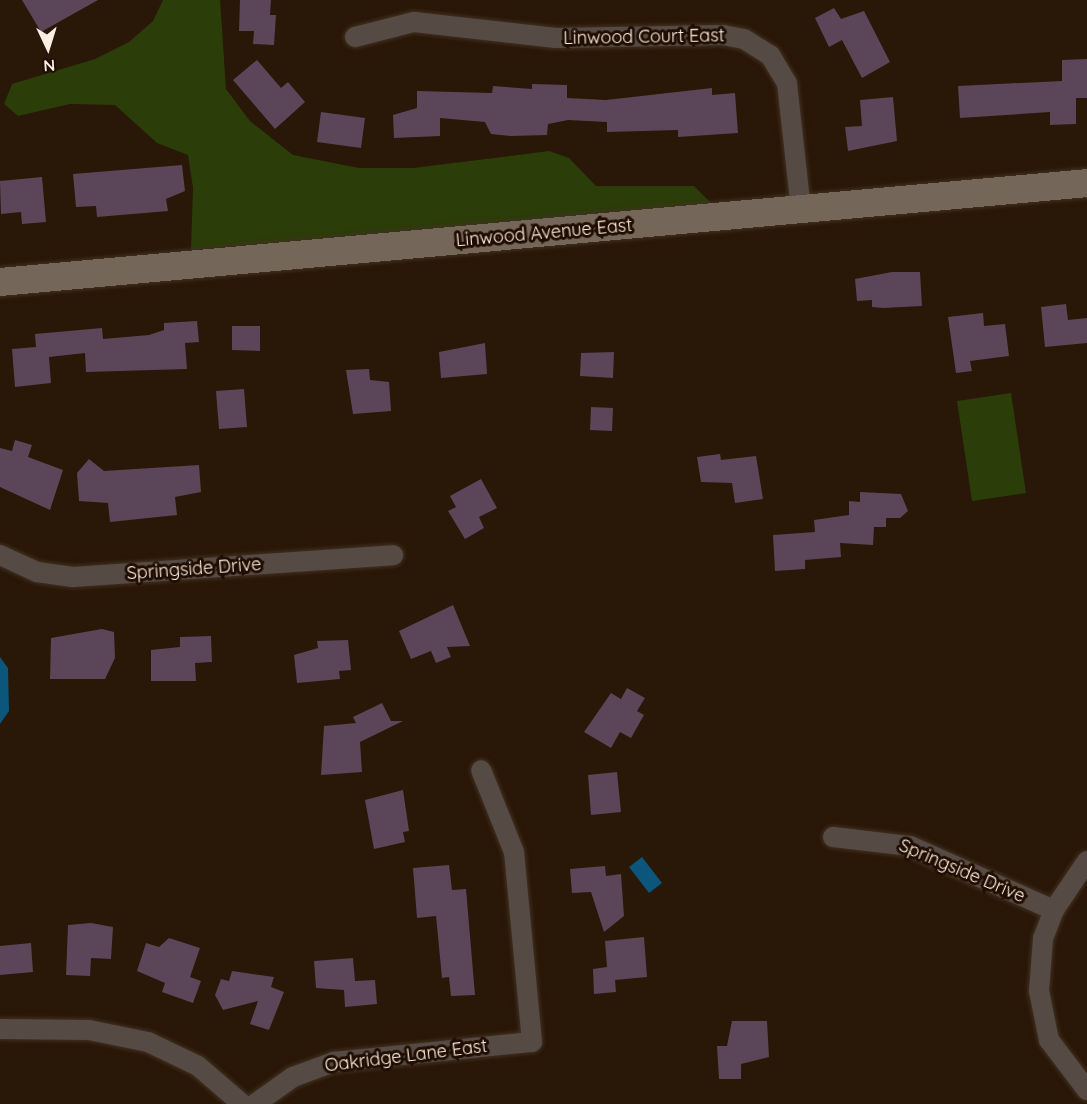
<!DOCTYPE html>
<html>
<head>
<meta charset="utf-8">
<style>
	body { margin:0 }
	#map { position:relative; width:1087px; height:1104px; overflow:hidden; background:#291707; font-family:Quicksand,sans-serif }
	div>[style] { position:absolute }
	.green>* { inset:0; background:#2b3d09 }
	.water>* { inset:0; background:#0c557b }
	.building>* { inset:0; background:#5a4658 }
	.roads { filter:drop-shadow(0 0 2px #423122) drop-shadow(0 0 2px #423122) }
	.street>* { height:20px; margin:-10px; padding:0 10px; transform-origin:10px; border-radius:10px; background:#554b44 }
	.secondary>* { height:28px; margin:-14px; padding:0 14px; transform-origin:14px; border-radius:14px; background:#75665a }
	span { translate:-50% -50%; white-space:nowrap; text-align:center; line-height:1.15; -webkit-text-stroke:6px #1f0d01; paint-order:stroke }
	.street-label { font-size:18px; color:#fdefe5 }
	.north { position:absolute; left:18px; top:18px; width:60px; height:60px; -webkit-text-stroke:4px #1f0d01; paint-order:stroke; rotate:176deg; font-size:16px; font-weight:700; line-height:24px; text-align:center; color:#fdefe5 }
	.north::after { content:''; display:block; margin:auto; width:21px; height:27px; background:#fdefe5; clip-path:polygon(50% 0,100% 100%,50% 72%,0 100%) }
</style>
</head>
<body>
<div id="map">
	<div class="green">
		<div style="clip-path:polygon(163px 0,220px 0,226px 89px,250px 121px,293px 155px,359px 168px,413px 168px,549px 151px,569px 158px,596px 186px,694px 186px,712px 204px,191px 250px,193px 188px,188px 155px,157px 143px,115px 105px,70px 104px,18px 116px,4px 104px,12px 84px,95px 59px,129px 42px,153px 21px)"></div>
		<div style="clip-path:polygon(1011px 393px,1026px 493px,972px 501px,957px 401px)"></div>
	</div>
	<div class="water">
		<div style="clip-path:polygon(0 657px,8px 668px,9px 711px,0 724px)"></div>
		<div style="clip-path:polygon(642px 857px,662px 883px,649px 893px,629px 867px)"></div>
	</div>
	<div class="building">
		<div style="clip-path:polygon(22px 0,98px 0,41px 32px)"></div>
		<div style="clip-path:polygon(240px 0,271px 0,270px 15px,276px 15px,274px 45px,253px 44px,254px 31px,239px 31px)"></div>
		<div style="clip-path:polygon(834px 8px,841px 19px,864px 11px,890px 62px,862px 78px,842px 40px,829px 47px,815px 18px)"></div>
		<div style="clip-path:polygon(1087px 59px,1087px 98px,1076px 98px,1076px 124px,1050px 125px,1050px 112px,960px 118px,958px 86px,1062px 81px,1062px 60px)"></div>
		<div style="clip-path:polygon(257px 60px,281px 88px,288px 82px,305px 102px,275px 129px,233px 80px)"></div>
		<div style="clip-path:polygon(532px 84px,567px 85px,567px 98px,606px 100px,712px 88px,712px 95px,735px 93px,738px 133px,678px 137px,678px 130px,607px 132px,607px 122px,568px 120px,548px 124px,547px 135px,511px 136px,491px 134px,485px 122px,440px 118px,440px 136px,394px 138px,393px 115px,417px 108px,417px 91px,492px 93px,493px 86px,532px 89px)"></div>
		<div style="clip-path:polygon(893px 97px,897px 141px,848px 151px,845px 127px,862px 126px,860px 100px)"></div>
		<div style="clip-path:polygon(321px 112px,365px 118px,361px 148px,317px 142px)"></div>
		<div style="clip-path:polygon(182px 165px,185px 191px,166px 199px,168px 211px,97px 217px,96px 206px,76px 207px,73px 174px)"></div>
		<div style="clip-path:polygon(42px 177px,46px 222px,22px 224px,21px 212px,1px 214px,0 181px)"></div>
		<div style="clip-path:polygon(892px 272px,920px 272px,922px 306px,883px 308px,872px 307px,872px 300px,857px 301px,855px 279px)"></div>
		<div style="clip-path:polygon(1066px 304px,1068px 320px,1087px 318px,1087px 343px,1045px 347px,1041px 307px)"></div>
		<div style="clip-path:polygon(983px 313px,984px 326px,1005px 324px,1009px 356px,970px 361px,972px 371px,956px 373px,948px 317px)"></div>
		<div style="clip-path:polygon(197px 321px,199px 342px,185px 343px,187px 369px,86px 372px,85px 353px,49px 357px,51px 383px,15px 387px,12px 349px,36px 347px,35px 334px,102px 328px,103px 339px,149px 335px,164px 330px,164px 323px)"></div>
		<div style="clip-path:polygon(232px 326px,260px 326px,260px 351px,232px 350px)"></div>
		<div style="clip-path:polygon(485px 343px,487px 374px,441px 378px,439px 352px)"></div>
		<div style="clip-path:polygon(614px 352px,613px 378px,580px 376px,581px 353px)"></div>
		<div style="clip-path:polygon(369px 369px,370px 380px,389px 382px,391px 411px,353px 414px,346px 370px)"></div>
		<div style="clip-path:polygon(244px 389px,247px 427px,219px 429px,216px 391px)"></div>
		<div style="clip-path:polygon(591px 407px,613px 408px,612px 431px,590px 430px)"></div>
		<div style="clip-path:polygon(15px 440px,32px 445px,28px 457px,63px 470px,50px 510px,0 487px,0 448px,12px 451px)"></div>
		<div style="clip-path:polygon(720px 454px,721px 460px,756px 456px,763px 499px,735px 503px,732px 483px,701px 482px,697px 457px)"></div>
		<div style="clip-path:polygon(89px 459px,104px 471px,199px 465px,201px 492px,175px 497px,177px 515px,110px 522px,108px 503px,79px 501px,77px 473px)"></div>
		<div style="clip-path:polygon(481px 479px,497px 508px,479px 517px,484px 528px,465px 539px,448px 511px,456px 507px,450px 496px)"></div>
		<div style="clip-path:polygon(860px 492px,901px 494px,908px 511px,900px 518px,886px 518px,886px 527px,874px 527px,873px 545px,840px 543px,841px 557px,805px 560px,805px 569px,775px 571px,773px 535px,815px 532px,814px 520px,849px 515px,849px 501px,860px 502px)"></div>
		<div style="clip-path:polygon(453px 605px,470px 646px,447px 647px,451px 657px,436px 663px,431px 651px,411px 659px,399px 631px)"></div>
		<div style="clip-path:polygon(102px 629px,114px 632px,115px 658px,105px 679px,50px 679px,51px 638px)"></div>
		<div style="clip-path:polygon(211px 636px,212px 662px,195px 663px,196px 681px,151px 681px,151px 650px,180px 647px,180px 637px)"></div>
		<div style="clip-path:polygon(348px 640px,351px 670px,339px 671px,340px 679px,297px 683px,294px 655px,318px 648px,317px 641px)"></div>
		<div style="clip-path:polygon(627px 688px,645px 698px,637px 711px,644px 715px,631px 738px,620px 732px,611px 748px,584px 732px,611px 693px,621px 699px)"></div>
		<div style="clip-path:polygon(382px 703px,391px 721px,403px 721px,360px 742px,362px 772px,321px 775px,324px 726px,356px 723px,353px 717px)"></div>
		<div style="clip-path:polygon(617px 772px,621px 812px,591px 815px,588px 775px)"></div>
		<div style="clip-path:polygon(403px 790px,409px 831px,403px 832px,405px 842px,374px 849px,365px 800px)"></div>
		<div style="clip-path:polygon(449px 865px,452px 890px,466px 889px,475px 995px,451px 996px,449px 977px,442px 978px,436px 916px,417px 918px,413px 868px)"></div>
		<div style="clip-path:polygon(605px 866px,606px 876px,621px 874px,624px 916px,604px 932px,591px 892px,572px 893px,570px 869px)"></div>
		<div style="clip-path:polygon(91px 923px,113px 927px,111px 959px,91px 958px,90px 976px,66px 975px,68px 925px)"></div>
		<div style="clip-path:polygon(644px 937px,647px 977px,615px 980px,616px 992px,594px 994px,593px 969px,607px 967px,605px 941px)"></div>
		<div style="clip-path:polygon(169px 938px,200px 948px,190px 977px,201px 981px,193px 1003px,162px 992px,165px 983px,137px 971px,146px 943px,159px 947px)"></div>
		<div style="clip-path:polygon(31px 943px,33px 972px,0 975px,0 946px)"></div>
		<div style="clip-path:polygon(353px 958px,355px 981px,375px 980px,377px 1004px,345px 1007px,344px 990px,316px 988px,314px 961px)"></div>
		<div style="clip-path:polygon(232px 971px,274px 977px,271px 987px,284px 992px,269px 1030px,250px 1024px,258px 1001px,223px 1010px,215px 995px,221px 979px,229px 981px)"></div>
		<div style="clip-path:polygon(732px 1021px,767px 1021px,769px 1057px,741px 1064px,741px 1079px,719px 1079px,717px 1046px,727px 1046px)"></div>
	</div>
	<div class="roads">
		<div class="street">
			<div style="left:355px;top:37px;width:61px;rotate:-14.3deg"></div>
			<div style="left:414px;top:22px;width:143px;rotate:6.4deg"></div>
			<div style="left:556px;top:38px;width:167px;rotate:-1deg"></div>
			<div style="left:723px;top:35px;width:21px;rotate:11deg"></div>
			<div style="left:744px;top:39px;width:31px;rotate:32deg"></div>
			<div style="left:770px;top:55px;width:33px;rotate:59deg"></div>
			<div style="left:787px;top:83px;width:128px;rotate:83.7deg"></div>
			<div style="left:0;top:555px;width:41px;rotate:24.7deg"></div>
			<div style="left:37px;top:572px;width:36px;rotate:8deg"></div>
			<div style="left:73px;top:577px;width:321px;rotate:-3.9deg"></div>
			<div style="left:833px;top:837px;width:78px;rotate:6.7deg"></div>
			<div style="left:910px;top:846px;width:158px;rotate:24deg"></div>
			<div style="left:1087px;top:861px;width:59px;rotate:124deg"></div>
			<div style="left:1054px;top:910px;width:31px;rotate:111deg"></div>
			<div style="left:1043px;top:939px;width:52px;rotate:94.4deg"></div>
			<div style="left:1039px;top:991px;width:50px;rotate:78.5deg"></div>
			<div style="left:1049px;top:1040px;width:63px;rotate:52.8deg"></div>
			<div style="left:0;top:1029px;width:89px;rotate:0.6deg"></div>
			<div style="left:89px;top:1030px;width:60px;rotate:11.5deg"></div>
			<div style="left:148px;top:1042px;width:55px;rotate:25.6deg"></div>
			<div style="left:198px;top:1066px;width:58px;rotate:40.8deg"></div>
			<div style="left:255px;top:1104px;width:47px;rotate:-35.4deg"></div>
			<div style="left:293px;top:1077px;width:44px;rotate:-20.1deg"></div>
			<div style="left:334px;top:1062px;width:199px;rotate:-5.8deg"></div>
			<div style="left:532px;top:1042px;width:191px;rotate:-95.4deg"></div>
			<div style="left:514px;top:852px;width:88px;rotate:-111.9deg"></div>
		</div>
		<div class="secondary">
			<div style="left:0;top:282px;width:1091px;rotate:-5.2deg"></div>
		</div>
	</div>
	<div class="street-label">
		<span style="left:644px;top:37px;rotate:-1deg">Linwood Court East</span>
		<span style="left:544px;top:233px;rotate:-5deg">Linwood Avenue East</span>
		<span style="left:194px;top:569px;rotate:-4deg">Springside Drive</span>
		<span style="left:962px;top:871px;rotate:23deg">Springside Drive</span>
		<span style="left:406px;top:1056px;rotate:-7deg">Oakridge Lane East</span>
	</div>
	<div class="north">N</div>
</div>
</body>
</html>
